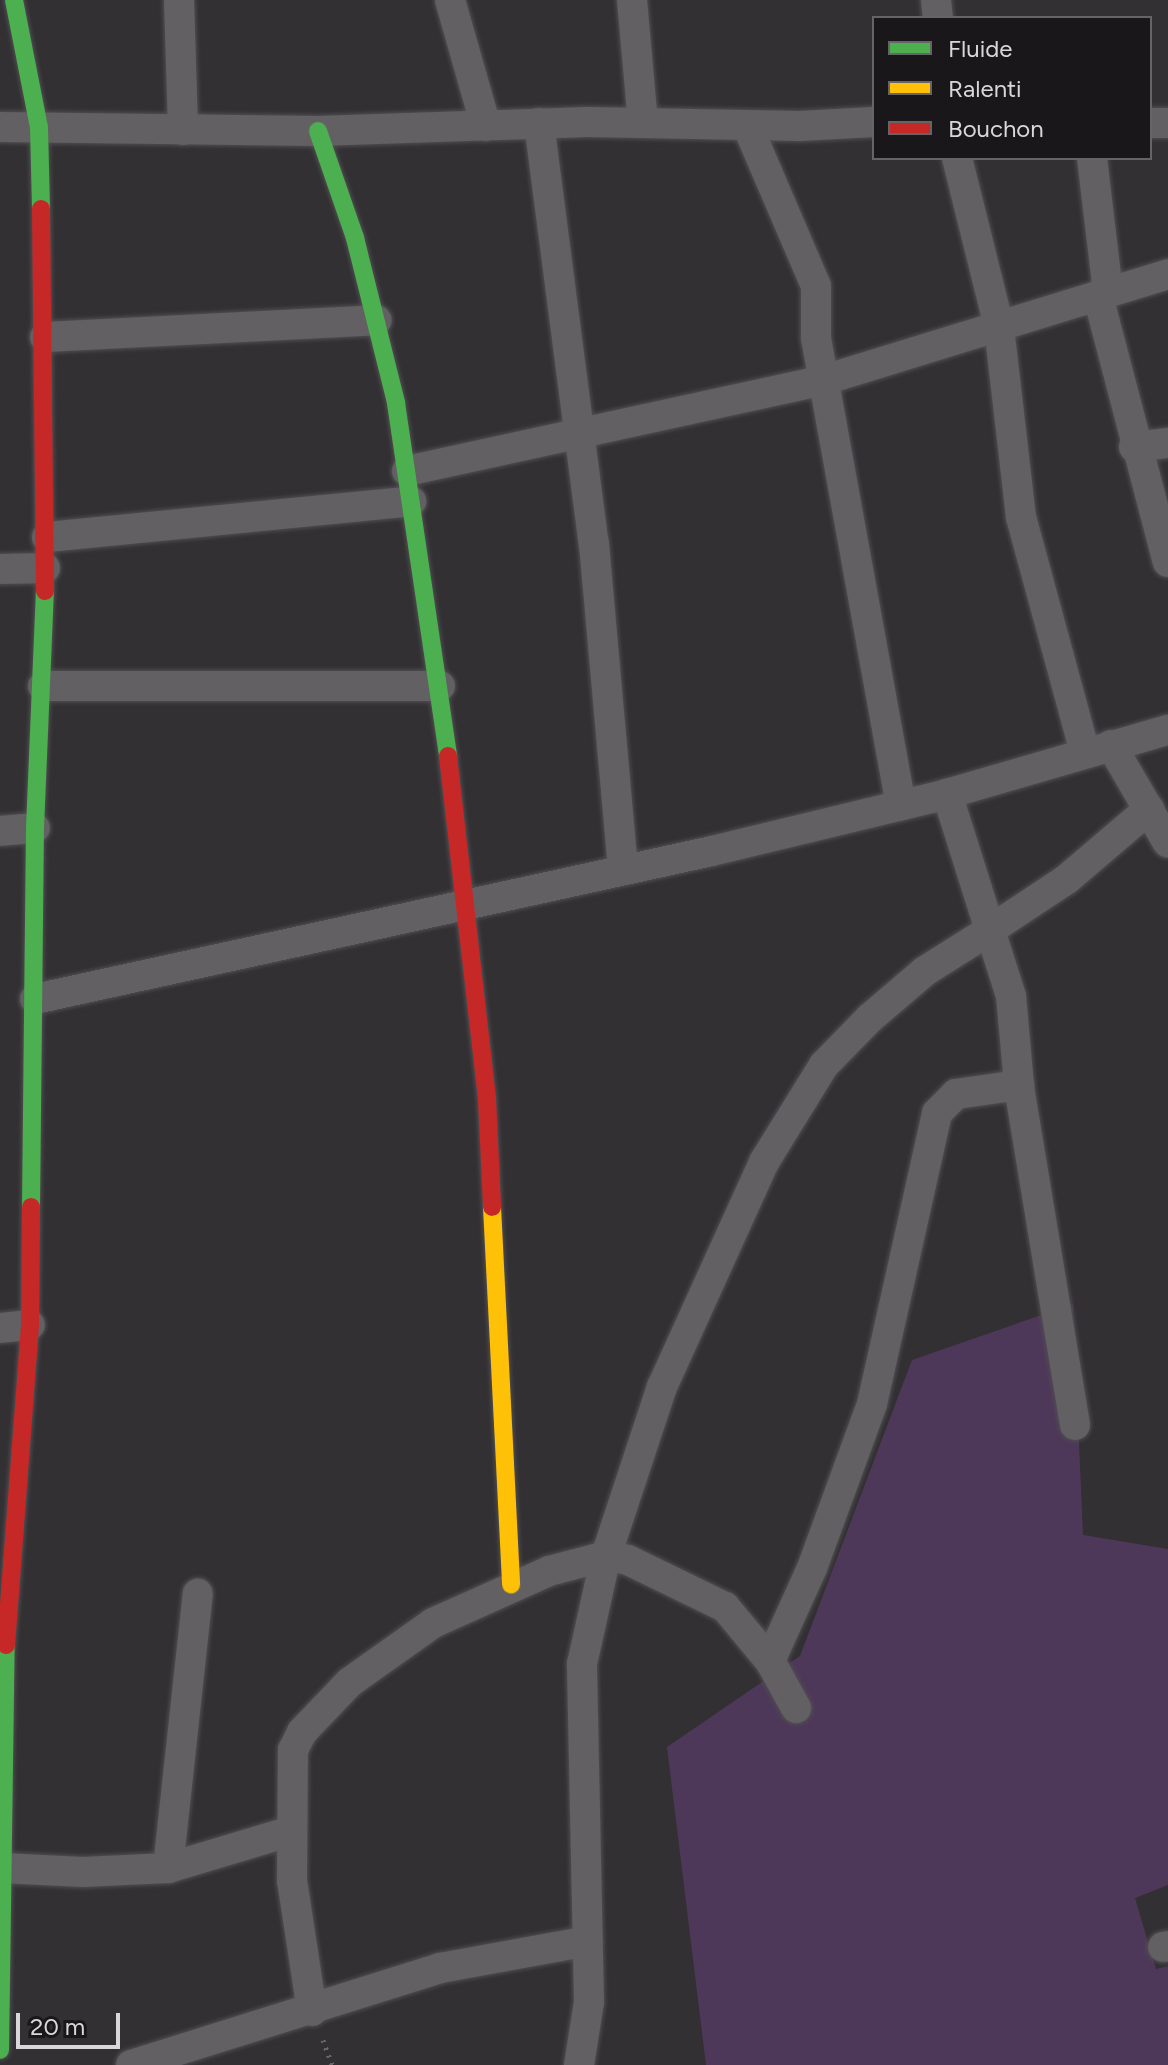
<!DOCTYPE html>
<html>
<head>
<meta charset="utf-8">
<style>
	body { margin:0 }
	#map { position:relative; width:1168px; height:2065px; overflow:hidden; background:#323033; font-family:Figtree,sans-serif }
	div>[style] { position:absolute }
	.green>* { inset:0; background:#4e385a }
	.path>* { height:5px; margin-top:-2.5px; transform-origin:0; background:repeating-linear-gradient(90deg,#686669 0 2px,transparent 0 8px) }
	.roads { filter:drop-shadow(0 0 2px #504e51) drop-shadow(0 0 2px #504e51) }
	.street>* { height:30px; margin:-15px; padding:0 15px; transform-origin:15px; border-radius:15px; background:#626063 }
	.fast>* { height:18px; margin:-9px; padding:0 9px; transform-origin:9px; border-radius:9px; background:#4caf50 }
	.slow>* { height:18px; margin:-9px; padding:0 9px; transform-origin:9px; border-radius:9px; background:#ffc107 }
	.jam>* { height:18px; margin:-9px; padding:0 9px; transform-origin:9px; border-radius:9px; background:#c62828 }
	span { translate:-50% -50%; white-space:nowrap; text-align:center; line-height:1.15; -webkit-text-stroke:8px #19171a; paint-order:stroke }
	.legend { position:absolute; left:872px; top:16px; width:280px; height:144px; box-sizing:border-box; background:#19171a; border:2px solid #666467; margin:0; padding:10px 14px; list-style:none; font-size:24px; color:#dad7db }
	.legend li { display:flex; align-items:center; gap:16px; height:40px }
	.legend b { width:40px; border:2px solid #666467 }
	.scale { position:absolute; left:16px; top:2013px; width:104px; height:36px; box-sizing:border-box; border:4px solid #dad7db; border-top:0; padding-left:10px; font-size:24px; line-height:28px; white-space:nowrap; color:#dad7db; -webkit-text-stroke:6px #19171a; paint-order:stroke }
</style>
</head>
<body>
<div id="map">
	<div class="green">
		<div style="clip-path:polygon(1073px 1304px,1083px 1535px,1168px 1549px,1168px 1885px,1135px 1898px,1156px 1969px,1168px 1966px,1168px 2065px,706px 2065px,667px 1747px,800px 1656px,912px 1360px)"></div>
	</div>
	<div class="path">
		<div style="left:323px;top:2040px;width:27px;rotate:70deg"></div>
	</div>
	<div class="roads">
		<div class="street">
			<div style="left:179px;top:0;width:130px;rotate:88.2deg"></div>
			<div style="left:450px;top:0;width:131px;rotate:74.1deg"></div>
			<div style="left:632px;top:0;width:123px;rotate:84.9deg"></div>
			<div style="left:936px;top:0;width:18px;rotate:84deg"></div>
			<div style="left:539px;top:123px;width:425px;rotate:82.6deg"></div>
			<div style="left:594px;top:544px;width:327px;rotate:84.9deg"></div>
			<div style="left:1150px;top:123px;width:18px"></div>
			<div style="left:747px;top:125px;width:175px;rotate:66.8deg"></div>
			<div style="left:816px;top:286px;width:52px;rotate:90deg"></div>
			<div style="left:816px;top:338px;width:475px;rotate:79.7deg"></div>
			<div style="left:0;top:127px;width:318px;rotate:0.7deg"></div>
			<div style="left:318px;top:131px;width:270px;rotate:-1.9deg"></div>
			<div style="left:588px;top:122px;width:212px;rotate:1.1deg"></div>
			<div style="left:800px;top:126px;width:74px;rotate:-3.1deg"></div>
			<div style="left:957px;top:158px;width:174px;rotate:76deg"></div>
			<div style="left:999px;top:327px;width:191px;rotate:83.4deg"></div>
			<div style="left:1021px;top:517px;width:245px;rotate:74.8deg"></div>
			<div style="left:1092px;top:158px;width:135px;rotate:83.2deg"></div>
			<div style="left:1098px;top:296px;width:275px;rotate:75.3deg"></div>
			<div style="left:45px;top:337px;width:332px;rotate:-2.9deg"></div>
			<div style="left:1134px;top:447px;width:34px;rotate:-7deg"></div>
			<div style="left:407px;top:471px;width:427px;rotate:-12.3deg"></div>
			<div style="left:824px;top:380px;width:360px;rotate:-17.1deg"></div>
			<div style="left:47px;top:537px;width:366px;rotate:-5.6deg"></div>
			<div style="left:0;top:569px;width:45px;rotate:-1.3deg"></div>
			<div style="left:43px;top:686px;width:397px"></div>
			<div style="left:1111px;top:745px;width:113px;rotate:59.8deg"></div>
			<div style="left:0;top:831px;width:35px;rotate:-5deg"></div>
			<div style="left:35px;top:999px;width:693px;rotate:-12.33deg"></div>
			<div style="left:712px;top:851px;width:242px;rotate:-13.6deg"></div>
			<div style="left:947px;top:794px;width:230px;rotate:-16.2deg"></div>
			<div style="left:0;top:1328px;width:30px;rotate:-6deg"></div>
			<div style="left:1075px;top:1425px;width:345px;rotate:-99.4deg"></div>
			<div style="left:1019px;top:1085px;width:89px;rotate:-95.1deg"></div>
			<div style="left:1011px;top:996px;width:69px;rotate:-107.7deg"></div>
			<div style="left:990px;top:930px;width:92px;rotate:-33.5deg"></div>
			<div style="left:1067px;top:879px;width:108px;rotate:-40.5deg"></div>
			<div style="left:770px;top:1661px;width:102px;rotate:-65.7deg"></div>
			<div style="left:812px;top:1568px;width:175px;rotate:-69.9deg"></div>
			<div style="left:872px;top:1404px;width:298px;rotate:-77.4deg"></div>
			<div style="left:937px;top:1113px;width:27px;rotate:-45deg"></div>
			<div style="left:956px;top:1094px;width:64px;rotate:-8.1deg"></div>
			<div style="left:2px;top:1868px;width:81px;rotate:2.8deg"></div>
			<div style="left:83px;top:1872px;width:85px;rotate:-2.7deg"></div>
			<div style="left:168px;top:1868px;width:276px;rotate:-83.8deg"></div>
			<div style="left:168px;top:1868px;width:128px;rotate:-16.7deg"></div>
			<div style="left:1163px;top:1947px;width:5px;rotate:-11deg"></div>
			<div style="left:312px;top:2011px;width:132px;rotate:-98.7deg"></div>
			<div style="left:292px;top:1881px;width:131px;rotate:-89.6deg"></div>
			<div style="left:293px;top:1750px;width:20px;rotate:-63deg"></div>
			<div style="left:302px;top:1732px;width:69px;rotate:-46.2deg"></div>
			<div style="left:350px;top:1682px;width:102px;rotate:-35.4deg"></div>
			<div style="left:433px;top:1623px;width:127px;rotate:-24.1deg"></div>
			<div style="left:549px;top:1571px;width:59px;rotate:-14.7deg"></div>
			<div style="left:606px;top:1556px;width:22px;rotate:10deg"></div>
			<div style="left:628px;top:1560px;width:108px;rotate:25.9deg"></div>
			<div style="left:725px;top:1607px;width:70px;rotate:50.2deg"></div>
			<div style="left:770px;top:1661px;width:54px;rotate:61deg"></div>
			<div style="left:131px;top:2065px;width:324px;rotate:-17.4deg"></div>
			<div style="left:440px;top:1968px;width:150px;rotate:-10.3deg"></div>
			<div style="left:579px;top:2065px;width:64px;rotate:-81deg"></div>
			<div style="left:589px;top:2002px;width:338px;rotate:-91.2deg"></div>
			<div style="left:582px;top:1664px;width:111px;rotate:-77.5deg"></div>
			<div style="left:606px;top:1556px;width:178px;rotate:-71.7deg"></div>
			<div style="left:662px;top:1387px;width:247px;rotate:-65.6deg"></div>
			<div style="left:764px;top:1162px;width:114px;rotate:-58.3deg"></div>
			<div style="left:824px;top:1065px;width:66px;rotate:-45.6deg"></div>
			<div style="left:870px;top:1018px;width:72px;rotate:-40.5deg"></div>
			<div style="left:925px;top:971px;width:77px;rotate:-32.2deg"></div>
			<div style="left:990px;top:930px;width:143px;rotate:-107.5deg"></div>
		</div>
		<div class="fast">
			<div style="left:14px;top:0;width:129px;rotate:78.9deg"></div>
			<div style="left:39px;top:127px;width:82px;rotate:88.6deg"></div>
			<div style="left:318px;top:131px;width:113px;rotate:70.9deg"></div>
			<div style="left:355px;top:238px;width:170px;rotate:76deg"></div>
			<div style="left:396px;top:403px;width:357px;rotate:81.6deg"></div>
			<div style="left:31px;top:1207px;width:379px;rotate:-89.4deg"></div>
			<div style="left:35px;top:828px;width:237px;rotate:-87.6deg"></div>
			<div style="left:0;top:2050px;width:405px;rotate:-89.2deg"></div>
		</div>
		<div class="slow">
			<div style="left:492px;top:1207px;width:378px;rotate:87.1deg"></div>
		</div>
		<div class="jam">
			<div style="left:41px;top:209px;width:382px;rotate:89.4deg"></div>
			<div style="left:448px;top:756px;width:345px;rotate:83.5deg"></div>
			<div style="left:487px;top:1099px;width:108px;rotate:87.3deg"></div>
			<div style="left:6px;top:1645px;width:321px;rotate:-85.7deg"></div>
			<div style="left:30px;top:1325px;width:118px;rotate:-89.5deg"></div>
		</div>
	</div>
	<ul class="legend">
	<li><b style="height:10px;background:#4caf50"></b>Fluide</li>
	<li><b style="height:10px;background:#ffc107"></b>Ralenti</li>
	<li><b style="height:10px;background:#c62828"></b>Bouchon</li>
	</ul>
	<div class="scale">20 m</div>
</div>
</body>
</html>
